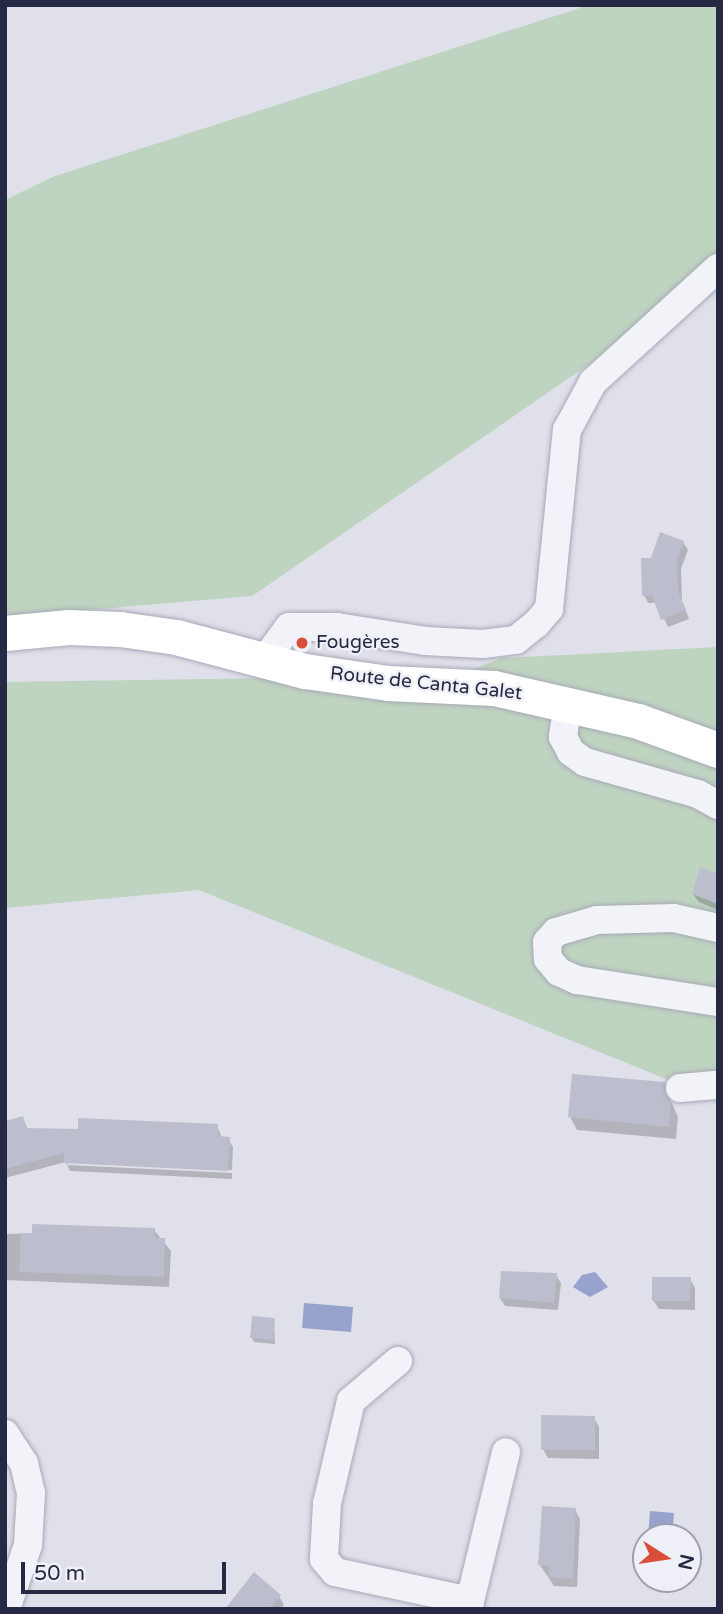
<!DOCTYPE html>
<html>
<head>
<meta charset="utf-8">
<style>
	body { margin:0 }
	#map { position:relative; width:723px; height:1614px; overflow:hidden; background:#dfe0ea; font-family:"Varela Round",sans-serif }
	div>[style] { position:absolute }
	.green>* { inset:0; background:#bfd4c0 }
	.water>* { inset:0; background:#97a2cd }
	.shadow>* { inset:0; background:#0003 }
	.building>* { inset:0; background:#bcbecd }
	.roads { filter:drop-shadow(0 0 2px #a8a9b8) drop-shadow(0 0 2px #a8a9b8) }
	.minor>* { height:28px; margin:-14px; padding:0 14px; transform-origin:14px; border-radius:14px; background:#f2f3f8 }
	.major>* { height:35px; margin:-17.5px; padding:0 17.5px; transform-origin:17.5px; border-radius:17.5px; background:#fff }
	.dots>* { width:19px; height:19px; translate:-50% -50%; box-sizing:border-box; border:4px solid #eff0f7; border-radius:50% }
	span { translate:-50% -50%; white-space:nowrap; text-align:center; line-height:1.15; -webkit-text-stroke:5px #eff0f7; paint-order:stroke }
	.poi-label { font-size:19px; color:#262943 }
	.left { translate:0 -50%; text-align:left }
	.street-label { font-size:19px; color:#262943 }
	.frame { position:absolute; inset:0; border:7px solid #262943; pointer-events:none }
	.north { position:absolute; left:632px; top:1523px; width:70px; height:70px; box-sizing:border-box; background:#eff0f7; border:2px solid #9fa0af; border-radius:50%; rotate:102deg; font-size:19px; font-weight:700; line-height:28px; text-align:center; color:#262943 }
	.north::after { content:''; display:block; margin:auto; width:24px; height:32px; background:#da4d39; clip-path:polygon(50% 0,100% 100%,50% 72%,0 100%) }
	.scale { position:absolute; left:21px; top:1562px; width:205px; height:32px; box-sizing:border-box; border:4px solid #262943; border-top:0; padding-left:9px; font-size:21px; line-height:24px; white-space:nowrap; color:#262943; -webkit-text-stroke:5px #eff0f7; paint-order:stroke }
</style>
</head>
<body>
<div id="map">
	<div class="green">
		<div style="clip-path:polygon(589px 5px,718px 5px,718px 262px,588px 365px,252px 596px,5px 617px,5px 200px,55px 176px)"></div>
		<div style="clip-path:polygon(718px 647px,718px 1100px,199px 890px,5px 908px,5px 682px,277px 678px,399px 700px,501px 658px)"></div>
	</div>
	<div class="water">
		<div style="clip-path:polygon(595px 1272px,608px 1287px,590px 1297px,573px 1287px,582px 1275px)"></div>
		<div style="clip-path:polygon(304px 1303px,353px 1307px,351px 1332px,302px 1328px)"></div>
		<div style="clip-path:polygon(650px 1511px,674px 1513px,672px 1537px,648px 1537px)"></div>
	</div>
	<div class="shadow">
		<div style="clip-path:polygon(683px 542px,688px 550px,681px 569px,682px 601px,689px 619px,668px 627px,657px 603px,648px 603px,644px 595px,652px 560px)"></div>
		<div style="clip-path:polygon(718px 876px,718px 910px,699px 902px,693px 894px)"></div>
		<div style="clip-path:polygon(664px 1084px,678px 1117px,676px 1139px,577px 1130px,570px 1117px)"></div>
		<div style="clip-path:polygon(23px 1118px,28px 1130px,217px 1126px,222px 1138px,228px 1139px,233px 1147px,232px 1170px,68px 1161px,68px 1165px,232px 1173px,232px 1179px,70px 1171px,66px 1162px,5px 1178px,5px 1123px)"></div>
		<div style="clip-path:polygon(154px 1230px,171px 1251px,169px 1287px,5px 1280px,5px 1234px)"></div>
		<div style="clip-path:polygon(556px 1275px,561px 1283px,558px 1310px,505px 1306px,500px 1298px)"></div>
		<div style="clip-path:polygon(690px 1279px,695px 1288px,695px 1310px,659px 1309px,653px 1300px)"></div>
		<div style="clip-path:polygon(274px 1320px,275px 1344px,254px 1342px,252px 1338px)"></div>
		<div style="clip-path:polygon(594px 1418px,599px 1427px,599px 1459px,548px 1458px,543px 1449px)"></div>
		<div style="clip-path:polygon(575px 1510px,580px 1519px,577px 1587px,554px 1586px,540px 1565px)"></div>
		<div style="clip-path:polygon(279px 1596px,284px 1605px,281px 1609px,226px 1609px)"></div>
	</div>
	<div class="building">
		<div style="clip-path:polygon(660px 532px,684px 541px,677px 560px,678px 591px,686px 610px,661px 620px,652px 596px,642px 596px,641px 558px,651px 558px)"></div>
		<div style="clip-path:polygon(700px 867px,718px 874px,718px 904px,692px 894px)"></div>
		<div style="clip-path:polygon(572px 1074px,665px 1082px,671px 1102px,669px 1127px,568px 1117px)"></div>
		<div style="clip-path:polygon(23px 1116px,26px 1128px,78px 1129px,78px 1118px,218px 1124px,218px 1136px,230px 1137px,228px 1171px,64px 1163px,64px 1153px,5px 1169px,5px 1121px)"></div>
		<div style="clip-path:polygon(32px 1224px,155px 1228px,155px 1238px,165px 1238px,164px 1277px,19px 1272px,21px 1233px,32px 1234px)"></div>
		<div style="clip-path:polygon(501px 1271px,557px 1273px,554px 1303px,499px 1298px)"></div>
		<div style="clip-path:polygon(652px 1277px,691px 1277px,690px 1301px,652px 1301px)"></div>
		<div style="clip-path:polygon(252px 1316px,275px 1318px,273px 1340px,250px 1338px)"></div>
		<div style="clip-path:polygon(541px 1415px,595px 1416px,595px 1450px,541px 1450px)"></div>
		<div style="clip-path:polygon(542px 1506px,576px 1508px,573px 1579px,548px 1577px,549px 1566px,538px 1565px)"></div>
		<div style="clip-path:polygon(254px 1572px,281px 1595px,269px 1609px,225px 1609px)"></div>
	</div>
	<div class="roads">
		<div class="minor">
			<div style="left:264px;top:661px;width:42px;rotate:-53.7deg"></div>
			<div style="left:289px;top:627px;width:48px"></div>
			<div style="left:337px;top:627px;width:89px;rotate:9deg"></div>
			<div style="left:425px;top:641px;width:58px;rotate:3deg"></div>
			<div style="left:483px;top:644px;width:33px;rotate:-7deg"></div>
			<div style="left:516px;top:640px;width:26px;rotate:-39deg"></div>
			<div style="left:536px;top:624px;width:20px;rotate:-49deg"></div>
			<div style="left:549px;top:609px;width:180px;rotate:-84.3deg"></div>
			<div style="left:567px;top:430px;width:55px;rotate:-61.6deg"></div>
			<div style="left:593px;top:382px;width:169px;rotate:-42.4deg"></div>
			<div style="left:568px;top:704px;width:33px;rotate:99deg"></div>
			<div style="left:563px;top:737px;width:17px;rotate:62deg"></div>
			<div style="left:571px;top:752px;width:17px;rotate:36deg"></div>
			<div style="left:585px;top:762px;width:117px;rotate:15.8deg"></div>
			<div style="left:698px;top:794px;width:23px;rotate:29deg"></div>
			<div style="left:718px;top:928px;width:45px;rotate:-167.2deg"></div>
			<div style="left:674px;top:918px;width:77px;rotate:178.5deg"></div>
			<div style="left:597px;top:920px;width:43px;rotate:163.7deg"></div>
			<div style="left:556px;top:932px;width:13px;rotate:132deg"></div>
			<div style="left:547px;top:942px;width:17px;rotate:87deg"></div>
			<div style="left:548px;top:959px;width:17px;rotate:50deg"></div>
			<div style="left:559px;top:972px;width:20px;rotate:24deg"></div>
			<div style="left:577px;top:980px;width:143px;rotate:8.9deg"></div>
			<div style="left:680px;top:1088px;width:38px;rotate:-5deg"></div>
			<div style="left:398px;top:1361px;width:62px;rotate:139.6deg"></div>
			<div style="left:351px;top:1401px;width:105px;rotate:103.2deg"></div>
			<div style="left:327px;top:1503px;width:56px;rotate:93.1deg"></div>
			<div style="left:324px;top:1559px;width:17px;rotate:50deg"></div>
			<div style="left:335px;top:1572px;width:138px;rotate:12.1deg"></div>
			<div style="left:470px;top:1601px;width:8px;rotate:97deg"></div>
			<div style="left:5px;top:1434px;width:35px;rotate:57deg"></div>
			<div style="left:24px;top:1463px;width:31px;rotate:77deg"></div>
			<div style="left:31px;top:1493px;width:52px;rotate:93.3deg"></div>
			<div style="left:28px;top:1545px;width:68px;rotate:109deg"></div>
			<div style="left:470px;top:1601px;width:153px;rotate:-76.4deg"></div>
		</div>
		<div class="major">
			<div style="left:5px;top:633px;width:64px;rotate:-5.4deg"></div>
			<div style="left:69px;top:627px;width:51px;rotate:2.2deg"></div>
			<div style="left:120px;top:629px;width:57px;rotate:8.1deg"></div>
			<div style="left:176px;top:637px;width:133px;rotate:14.8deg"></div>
			<div style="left:305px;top:671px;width:84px;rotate:8.2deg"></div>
			<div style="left:388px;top:683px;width:106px;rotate:2.7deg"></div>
			<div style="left:494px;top:688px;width:148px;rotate:12.9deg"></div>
			<div style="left:638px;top:721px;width:85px;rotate:19.9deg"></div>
		</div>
	</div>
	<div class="dots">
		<div style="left:302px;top:643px;background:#da4d39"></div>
	</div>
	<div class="poi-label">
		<span class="left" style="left:316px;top:643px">Fougères</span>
	</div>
	<div class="street-label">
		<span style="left:426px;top:684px;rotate:6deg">Route de Canta Galet</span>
	</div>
	<div class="frame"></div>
	<div class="north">N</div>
	<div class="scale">50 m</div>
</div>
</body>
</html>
